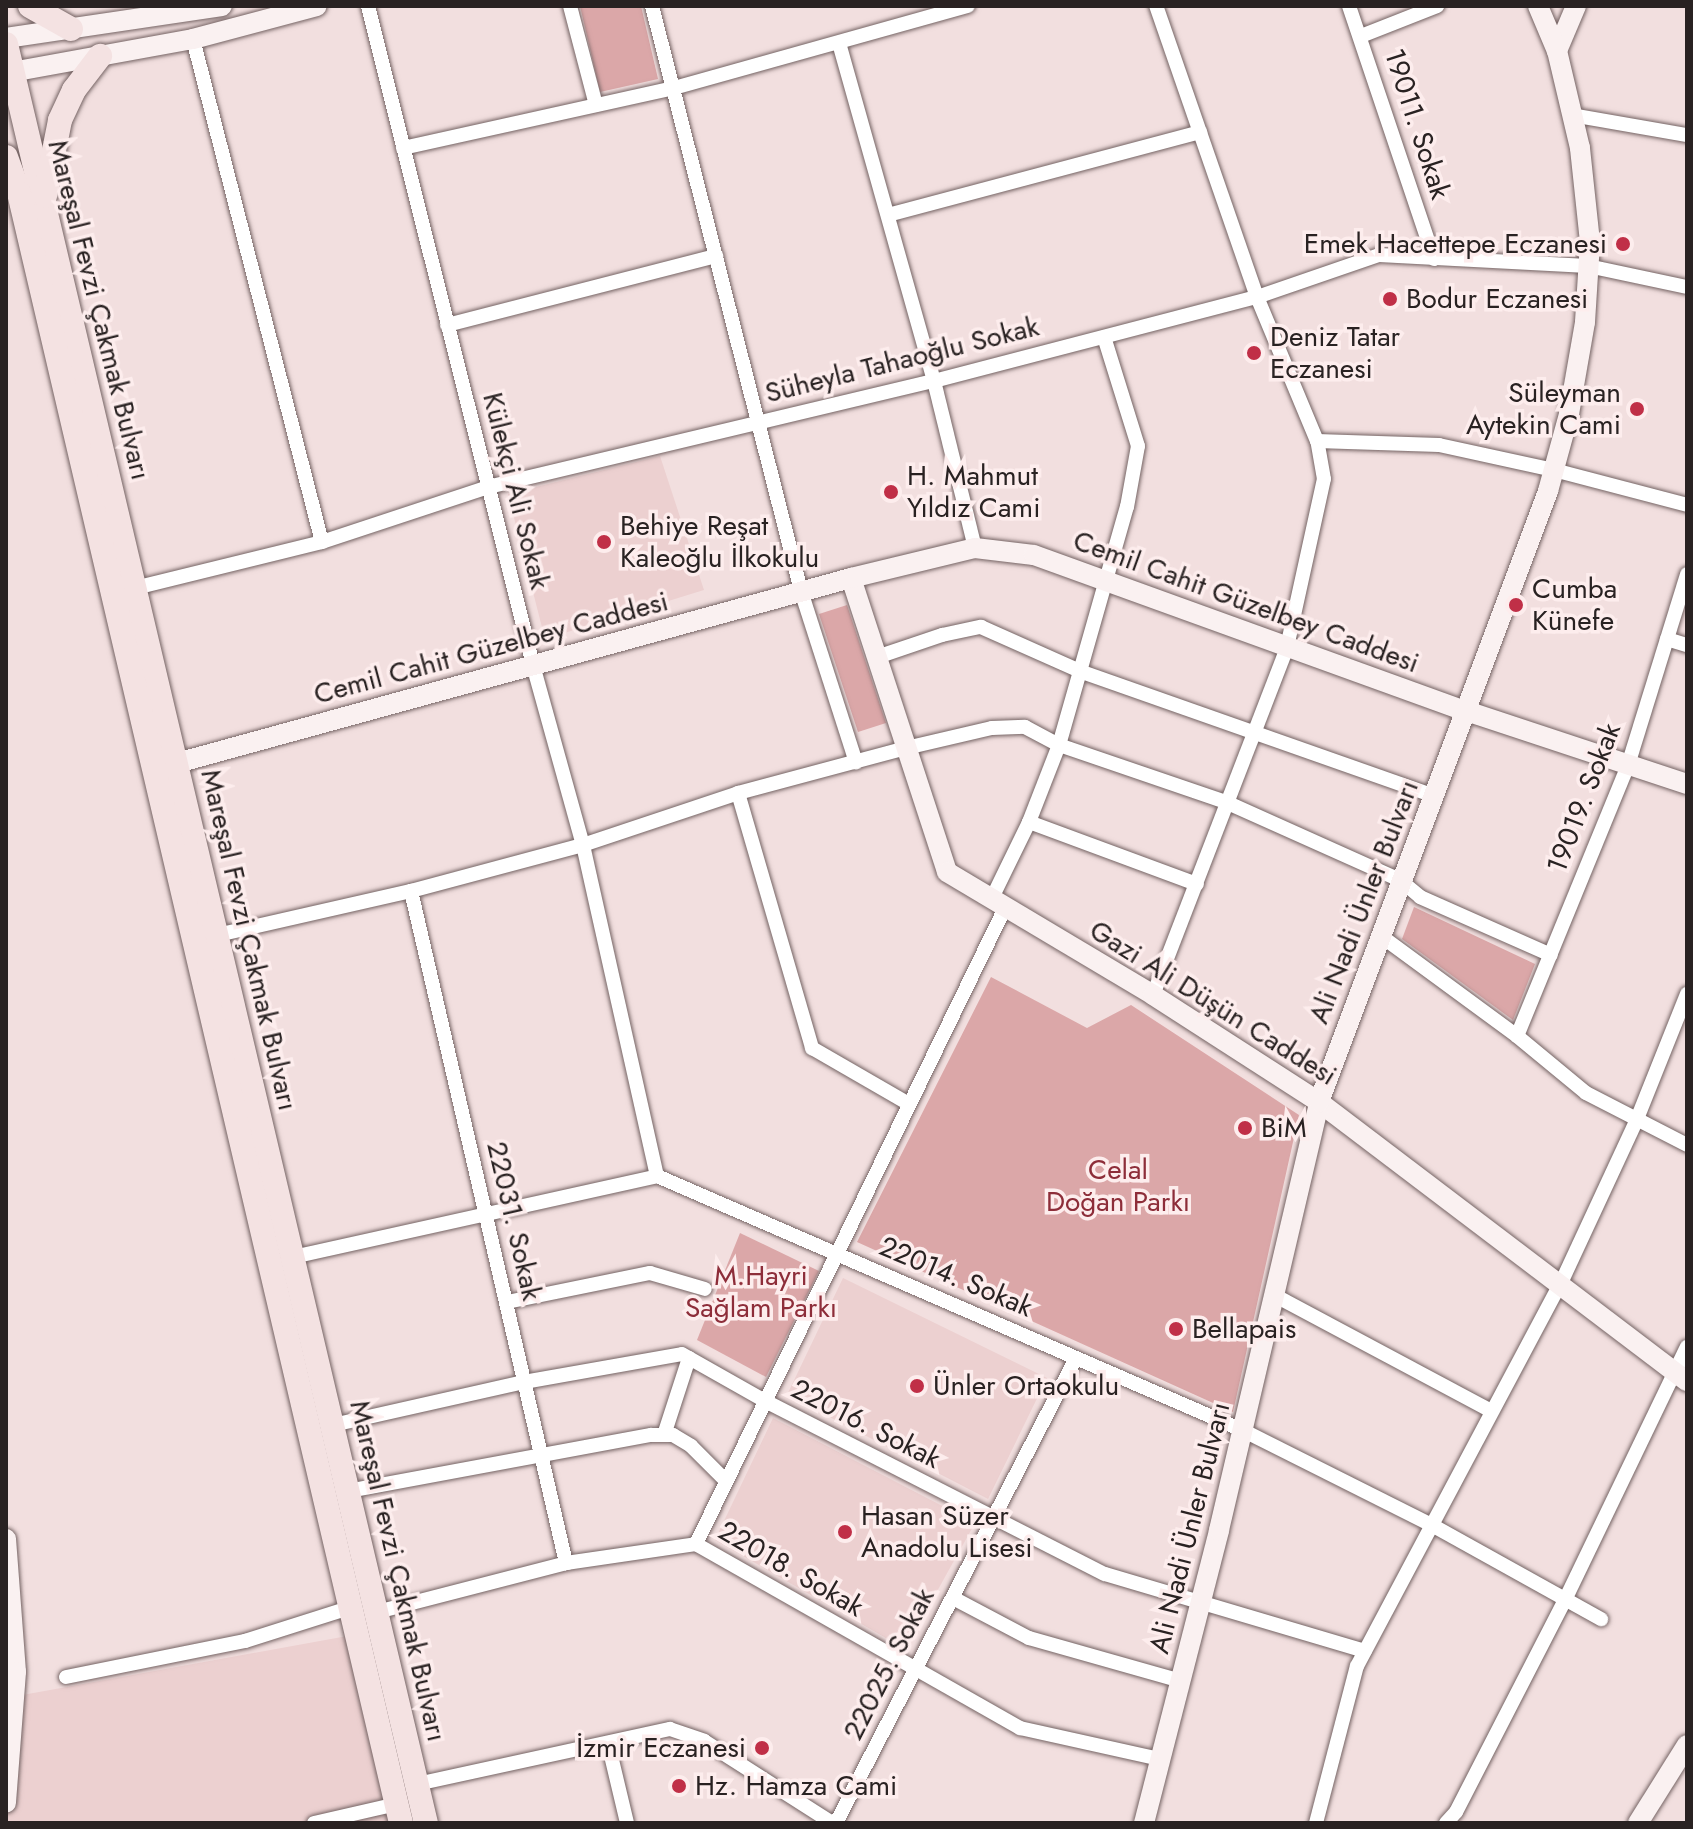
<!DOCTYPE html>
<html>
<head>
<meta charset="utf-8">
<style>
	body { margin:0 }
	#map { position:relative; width:1693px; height:1829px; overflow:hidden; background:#f2dfdf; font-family:Jost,sans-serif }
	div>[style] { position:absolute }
	.built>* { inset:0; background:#ecd0d0 }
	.green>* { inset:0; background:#dba7a8 }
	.roads { filter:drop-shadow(0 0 2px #746363) drop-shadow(0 0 2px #746363) }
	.street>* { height:14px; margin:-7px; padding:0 7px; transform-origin:7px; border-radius:7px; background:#fff }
	.secondary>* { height:20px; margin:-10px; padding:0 10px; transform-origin:10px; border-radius:10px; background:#faf1f1 }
	.primary>* { height:24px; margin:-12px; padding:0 12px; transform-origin:12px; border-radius:12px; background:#f4e2e2 }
	.dots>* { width:22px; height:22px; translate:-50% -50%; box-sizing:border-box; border:4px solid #fdeded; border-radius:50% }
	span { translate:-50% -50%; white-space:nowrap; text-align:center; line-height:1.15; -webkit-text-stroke:7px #fdeded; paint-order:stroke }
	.street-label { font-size:28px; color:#292222 }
	.poi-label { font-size:28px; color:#292222 }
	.right { translate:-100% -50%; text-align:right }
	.left { translate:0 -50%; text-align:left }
	.park-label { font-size:28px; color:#8d2d39 }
	.frame { position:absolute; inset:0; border:8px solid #292222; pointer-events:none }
</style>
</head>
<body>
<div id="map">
	<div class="built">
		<div style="clip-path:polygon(660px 456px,704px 590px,545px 639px,508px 494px)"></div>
		<div style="clip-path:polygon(843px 1278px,1047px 1378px,988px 1499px,787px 1395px)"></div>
		<div style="clip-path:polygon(773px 1418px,975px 1523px,905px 1649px,715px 1540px)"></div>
		<div style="clip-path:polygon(375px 1631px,416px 1823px,6px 1823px,6px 1698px)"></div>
	</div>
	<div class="green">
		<div style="clip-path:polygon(580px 6px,641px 6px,658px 79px,600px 92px)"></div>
		<div style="clip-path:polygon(847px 605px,886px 723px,858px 732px,819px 614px)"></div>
		<div style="clip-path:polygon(1414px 907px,1535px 964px,1513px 1020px,1402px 939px)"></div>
		<div style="clip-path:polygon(991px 977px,1087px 1028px,1131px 1005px,1299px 1115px,1233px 1412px,857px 1242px)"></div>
		<div style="clip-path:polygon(740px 1233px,819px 1271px,766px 1377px,697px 1340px)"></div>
	</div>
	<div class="roads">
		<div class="street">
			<div style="left:368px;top:6px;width:679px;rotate:75.94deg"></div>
			<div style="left:533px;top:665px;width:187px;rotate:74.5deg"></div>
			<div style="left:583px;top:845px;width:339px;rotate:77.4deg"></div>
			<div style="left:570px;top:6px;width:102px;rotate:75.3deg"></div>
			<div style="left:652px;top:6px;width:604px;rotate:75.71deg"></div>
			<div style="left:801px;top:591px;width:180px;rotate:72.2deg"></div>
			<div style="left:1349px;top:6px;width:267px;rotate:71.4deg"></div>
			<div style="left:1361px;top:36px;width:82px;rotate:-21.5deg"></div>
			<div style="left:193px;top:39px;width:519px;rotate:75.62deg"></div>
			<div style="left:839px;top:43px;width:351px;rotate:74.3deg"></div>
			<div style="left:934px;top:381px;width:172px;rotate:76.2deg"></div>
			<div style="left:1572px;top:115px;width:117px;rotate:9.9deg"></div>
			<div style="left:403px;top:148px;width:278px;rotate:-12.5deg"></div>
			<div style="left:674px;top:88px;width:305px;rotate:-15.6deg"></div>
			<div style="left:888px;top:215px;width:323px;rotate:-14.9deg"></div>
			<div style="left:447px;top:325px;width:278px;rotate:-14.4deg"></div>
			<div style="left:1317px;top:441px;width:122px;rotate:1.9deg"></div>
			<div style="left:1439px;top:445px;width:118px;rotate:12.3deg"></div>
			<div style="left:1554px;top:470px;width:138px;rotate:14.7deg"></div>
			<div style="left:135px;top:588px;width:193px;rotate:-13.8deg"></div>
			<div style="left:322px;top:542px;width:175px;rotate:-18.3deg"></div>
			<div style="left:488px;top:487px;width:458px;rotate:-13.4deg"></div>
			<div style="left:934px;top:381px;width:334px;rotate:-14.6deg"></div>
			<div style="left:1257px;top:297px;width:129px;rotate:-19deg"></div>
			<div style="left:1379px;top:255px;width:209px;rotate:3deg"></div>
			<div style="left:1588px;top:266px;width:101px;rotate:12deg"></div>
			<div style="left:1667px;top:639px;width:21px;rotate:17deg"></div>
			<div style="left:877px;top:657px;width:69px;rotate:-18.7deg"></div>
			<div style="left:942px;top:635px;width:40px;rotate:-12deg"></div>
			<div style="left:981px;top:627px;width:111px;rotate:24deg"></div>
			<div style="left:1082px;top:672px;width:373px;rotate:19.4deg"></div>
			<div style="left:738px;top:793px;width:266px;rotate:73.8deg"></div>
			<div style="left:812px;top:1048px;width:112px;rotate:30deg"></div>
			<div style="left:1029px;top:822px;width:179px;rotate:20.3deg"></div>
			<div style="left:411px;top:891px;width:690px;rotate:77.01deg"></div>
			<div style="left:992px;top:898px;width:85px;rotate:-64deg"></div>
			<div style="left:1029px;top:822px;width:83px;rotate:-68.7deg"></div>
			<div style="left:1059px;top:745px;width:248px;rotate:-74.1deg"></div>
			<div style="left:1127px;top:507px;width:62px;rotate:-79.8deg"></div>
			<div style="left:1138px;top:446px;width:114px;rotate:-107.3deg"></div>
			<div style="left:217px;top:935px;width:199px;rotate:-12.8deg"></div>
			<div style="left:411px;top:891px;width:178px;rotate:-15deg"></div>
			<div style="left:583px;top:845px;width:163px;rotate:-18.5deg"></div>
			<div style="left:738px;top:793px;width:174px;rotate:-15deg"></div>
			<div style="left:906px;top:748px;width:88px;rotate:-13.1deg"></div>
			<div style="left:992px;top:728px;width:33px;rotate:-2deg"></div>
			<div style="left:1025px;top:727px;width:38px;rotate:28deg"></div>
			<div style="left:1059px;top:745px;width:179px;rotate:18.9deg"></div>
			<div style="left:1228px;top:803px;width:188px;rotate:24.1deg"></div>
			<div style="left:1400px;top:880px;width:26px;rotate:40deg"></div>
			<div style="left:1420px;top:897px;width:143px;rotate:23.9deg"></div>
			<div style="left:1381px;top:936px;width:169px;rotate:36.3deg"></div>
			<div style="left:1517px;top:1036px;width:89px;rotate:39.6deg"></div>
			<div style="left:1586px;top:1093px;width:114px;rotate:27.2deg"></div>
			<div style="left:1153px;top:995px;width:373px;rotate:-68.9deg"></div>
			<div style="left:1287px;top:647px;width:172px;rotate:-77.6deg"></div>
			<div style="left:1324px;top:479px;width:39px;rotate:-100deg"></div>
			<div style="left:1317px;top:441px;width:156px;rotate:-112.6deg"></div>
			<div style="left:1257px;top:297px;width:308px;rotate:-109.1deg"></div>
			<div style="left:1517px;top:1036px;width:293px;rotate:-67.7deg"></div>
			<div style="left:1628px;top:765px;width:200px;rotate:-72.8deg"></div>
			<div style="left:293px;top:1257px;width:373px;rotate:-12.5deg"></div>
			<div style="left:657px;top:1176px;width:638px;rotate:23.47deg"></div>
			<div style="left:1242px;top:1430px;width:210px;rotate:26.6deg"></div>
			<div style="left:1430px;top:1524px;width:196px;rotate:29.1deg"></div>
			<div style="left:1274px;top:1295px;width:246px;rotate:28.1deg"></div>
			<div style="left:507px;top:1302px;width:146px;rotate:-11.5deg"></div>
			<div style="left:650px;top:1273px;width:57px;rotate:16.2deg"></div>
			<div style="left:333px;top:1425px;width:196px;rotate:-12.7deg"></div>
			<div style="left:524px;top:1382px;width:160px;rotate:-10deg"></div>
			<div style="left:682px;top:1354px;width:95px;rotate:29.5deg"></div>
			<div style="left:765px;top:1401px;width:381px;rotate:27deg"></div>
			<div style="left:1105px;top:1574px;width:271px;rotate:16.5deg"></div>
			<div style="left:664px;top:1435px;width:81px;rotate:-72deg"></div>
			<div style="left:348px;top:1491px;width:308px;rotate:-10.5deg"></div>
			<div style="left:651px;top:1435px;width:22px"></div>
			<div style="left:673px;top:1435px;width:21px;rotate:31deg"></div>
			<div style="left:691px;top:1446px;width:49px;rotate:45deg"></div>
			<div style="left:696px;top:1544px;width:709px;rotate:-64.09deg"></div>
			<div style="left:953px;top:1598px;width:86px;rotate:27.8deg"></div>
			<div style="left:1029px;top:1638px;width:158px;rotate:15.8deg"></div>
			<div style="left:377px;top:1612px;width:195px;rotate:-14.5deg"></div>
			<div style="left:566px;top:1563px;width:131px;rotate:-8.3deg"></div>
			<div style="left:696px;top:1544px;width:373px;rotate:29.6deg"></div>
			<div style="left:1020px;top:1728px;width:143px;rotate:12.5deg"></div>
			<div style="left:66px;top:1677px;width:183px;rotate:-11.4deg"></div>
			<div style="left:245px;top:1641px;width:109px;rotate:-17.6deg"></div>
			<div style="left:608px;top:1743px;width:82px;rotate:76.6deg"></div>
			<div style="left:417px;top:1784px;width:259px;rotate:-12.3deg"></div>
			<div style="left:670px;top:1729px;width:36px;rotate:19deg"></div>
			<div style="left:704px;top:1741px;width:152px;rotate:32.6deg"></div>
			<div style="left:314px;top:1823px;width:85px;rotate:-12.9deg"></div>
			<div style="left:836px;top:1823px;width:523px;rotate:-62.7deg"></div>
			<div style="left:1316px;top:1823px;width:162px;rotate:-75.4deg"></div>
			<div style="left:1357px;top:1666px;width:434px;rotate:-62deg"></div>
			<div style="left:1561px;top:1283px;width:181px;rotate:-65.1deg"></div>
			<div style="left:1637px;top:1119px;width:135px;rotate:-68.2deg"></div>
			<div style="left:1446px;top:1823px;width:15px;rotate:-48deg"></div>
			<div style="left:1456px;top:1812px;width:238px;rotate:-62.8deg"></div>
			<div style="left:1565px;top:1600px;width:281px;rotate:-64.3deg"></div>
		</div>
		<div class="secondary">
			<div style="left:6px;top:38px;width:218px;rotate:-8.4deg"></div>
			<div style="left:1557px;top:51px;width:49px;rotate:-67.1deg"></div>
			<div style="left:6px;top:73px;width:190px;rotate:-10.3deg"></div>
			<div style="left:193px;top:39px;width:128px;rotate:-14.9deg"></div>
			<div style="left:851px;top:578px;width:309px;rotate:71.9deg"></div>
			<div style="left:947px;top:872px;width:240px;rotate:30.8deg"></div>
			<div style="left:1153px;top:995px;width:197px;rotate:32.8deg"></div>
			<div style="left:1319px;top:1102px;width:462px;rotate:37.2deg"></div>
			<div style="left:177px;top:763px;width:699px;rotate:-15.35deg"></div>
			<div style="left:851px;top:578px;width:128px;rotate:-13.6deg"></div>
			<div style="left:975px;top:548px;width:59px;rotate:6.8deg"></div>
			<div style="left:1034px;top:555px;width:459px;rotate:19.9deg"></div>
			<div style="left:1466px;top:711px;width:233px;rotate:18.3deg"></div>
			<div style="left:6px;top:1539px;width:133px;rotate:85.7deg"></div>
			<div style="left:16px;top:1672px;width:131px;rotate:94.4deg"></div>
			<div style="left:1144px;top:1823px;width:302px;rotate:-75.6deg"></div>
			<div style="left:1219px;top:1530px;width:440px;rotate:-76.8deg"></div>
			<div style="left:1319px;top:1102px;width:653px;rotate:-69.45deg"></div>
			<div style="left:1548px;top:491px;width:80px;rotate:-74.7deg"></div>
			<div style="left:1569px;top:414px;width:93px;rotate:-80.1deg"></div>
			<div style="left:1585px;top:322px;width:80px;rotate:-86.4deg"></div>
			<div style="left:1590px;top:242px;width:95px;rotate:-96.1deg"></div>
			<div style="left:1580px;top:148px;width:100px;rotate:-103.3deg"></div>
			<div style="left:1557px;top:51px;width:49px;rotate:-112.9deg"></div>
			<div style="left:1638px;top:1823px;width:92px;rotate:-57.9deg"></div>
		</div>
		<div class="primary">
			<div style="left:30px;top:6px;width:47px;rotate:29.3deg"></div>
			<div style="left:6px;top:44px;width:1828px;rotate:76.72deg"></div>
			<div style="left:6px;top:157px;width:38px;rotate:70deg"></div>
			<div style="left:19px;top:193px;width:1674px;rotate:76.81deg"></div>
			<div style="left:45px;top:196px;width:77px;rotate:-78.8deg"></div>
			<div style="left:60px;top:120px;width:33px;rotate:-65deg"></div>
			<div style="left:74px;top:90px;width:43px;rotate:-52.6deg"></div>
		</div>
	</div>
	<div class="dots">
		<div style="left:1623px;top:244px;background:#c02f47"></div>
		<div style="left:1390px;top:299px;background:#c02f47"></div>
		<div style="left:1254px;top:353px;background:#c02f47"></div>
		<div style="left:1637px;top:409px;background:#c02f47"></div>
		<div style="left:891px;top:492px;background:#c02f47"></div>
		<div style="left:604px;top:542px;background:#c02f47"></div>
		<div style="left:1516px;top:605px;background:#c02f47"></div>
		<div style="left:1245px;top:1128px;background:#c02f47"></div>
		<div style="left:1176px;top:1329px;background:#c02f47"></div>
		<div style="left:917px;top:1386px;background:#c02f47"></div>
		<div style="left:845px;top:1532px;background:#c02f47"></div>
		<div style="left:762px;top:1748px;background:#c02f47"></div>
		<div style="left:679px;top:1786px;background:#c02f47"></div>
	</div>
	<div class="street-label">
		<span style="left:1417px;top:124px;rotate:72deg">19011. Sokak</span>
		<span style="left:99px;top:310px;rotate:76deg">Mareşal Fevzi Çakmak Bulvarı</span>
		<span style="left:902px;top:360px;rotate:-14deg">Süheyla Tahaoğlu Sokak</span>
		<span style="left:516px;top:491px;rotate:76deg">Külekçi Ali Sokak</span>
		<span style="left:1246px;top:602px;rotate:20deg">Cemil Cahit Güzelbey Caddesi</span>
		<span style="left:491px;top:648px;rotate:-15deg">Cemil Cahit Güzelbey Caddesi</span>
		<span style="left:1584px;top:798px;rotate:-69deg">19019. Sokak</span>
		<span style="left:1364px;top:902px;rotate:-69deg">Ali Nadi Ünler Bulvarı</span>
		<span style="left:249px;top:940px;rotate:77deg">Mareşal Fevzi Çakmak Bulvarı</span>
		<span style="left:1213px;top:1003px;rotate:32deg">Gazi Ali Düşün Caddesi</span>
		<span style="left:514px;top:1221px;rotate:77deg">22031. Sokak</span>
		<span style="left:956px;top:1277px;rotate:23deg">22014. Sokak</span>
		<span style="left:866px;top:1424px;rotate:27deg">22016. Sokak</span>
		<span style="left:1190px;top:1528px;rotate:-76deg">Ali Nadi Ünler Bulvarı</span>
		<span style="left:791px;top:1569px;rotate:30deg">22018. Sokak</span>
		<span style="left:398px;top:1571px;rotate:77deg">Mareşal Fevzi Çakmak Bulvarı</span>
		<span style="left:889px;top:1664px;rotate:-63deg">22025. Sokak</span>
	</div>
	<div class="poi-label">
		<span class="right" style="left:1607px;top:244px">Emek Hacettepe Eczanesi</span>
		<span class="left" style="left:1406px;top:299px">Bodur Eczanesi</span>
		<span class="left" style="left:1270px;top:353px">Deniz Tatar<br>Eczanesi</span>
		<span class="right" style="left:1621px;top:409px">Süleyman<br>Aytekin Cami</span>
		<span class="left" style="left:907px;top:492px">H. Mahmut<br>Yıldız Cami</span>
		<span class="left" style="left:620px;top:542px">Behiye Reşat<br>Kaleoğlu İlkokulu</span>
		<span class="left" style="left:1532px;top:605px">Cumba<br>Künefe</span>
		<span class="left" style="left:1261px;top:1128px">BiM</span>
		<span class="left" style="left:1192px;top:1329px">Bellapais</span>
		<span class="left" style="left:933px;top:1386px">Ünler Ortaokulu</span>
		<span class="left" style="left:861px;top:1532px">Hasan Süzer<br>Anadolu Lisesi</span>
		<span class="right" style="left:746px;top:1748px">İzmir Eczanesi</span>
		<span class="left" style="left:695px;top:1786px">Hz. Hamza Cami</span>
	</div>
	<div class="park-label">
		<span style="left:1118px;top:1186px">Celal<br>Doğan Parkı</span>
		<span style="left:761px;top:1292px">M.Hayri<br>Sağlam Parkı</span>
	</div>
	<div class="frame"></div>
</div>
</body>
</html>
